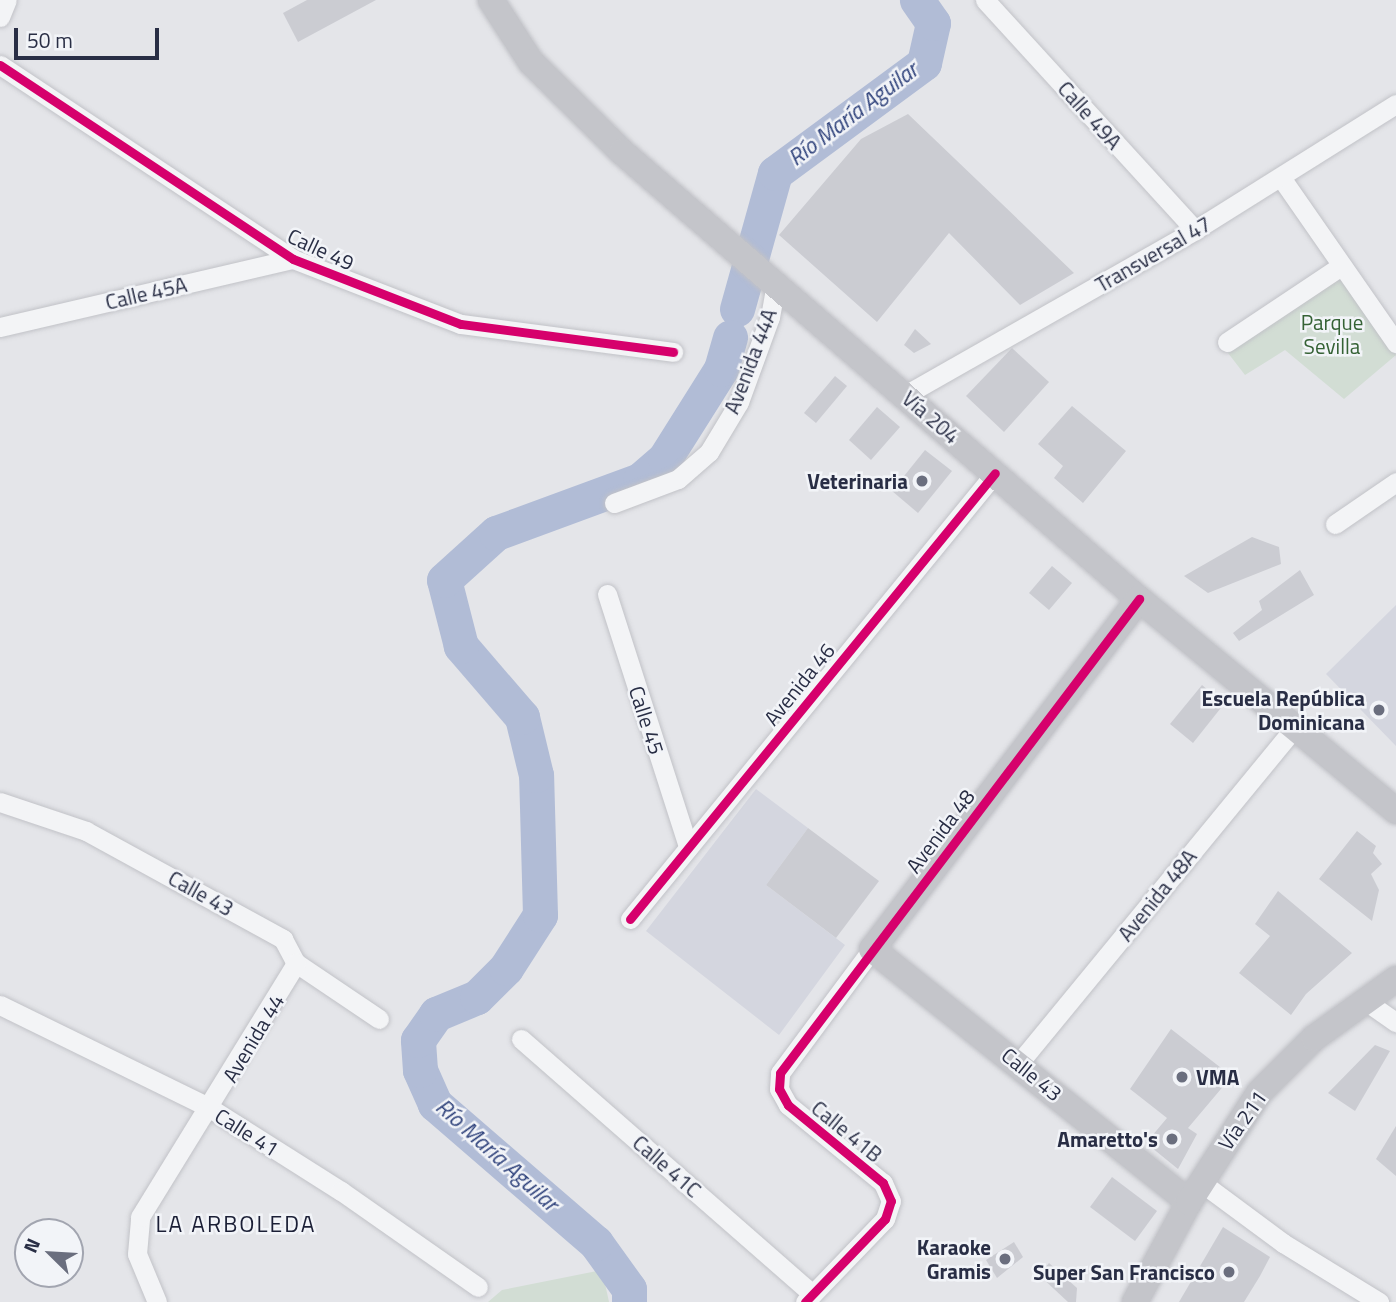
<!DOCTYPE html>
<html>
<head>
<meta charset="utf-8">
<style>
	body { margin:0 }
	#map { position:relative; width:1396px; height:1302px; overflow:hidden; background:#e4e5e9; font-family:"Titillium Web",sans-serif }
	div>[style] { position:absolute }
	.built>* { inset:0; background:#d4d6df }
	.green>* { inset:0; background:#d2ddd4 }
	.river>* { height:35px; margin:-17.5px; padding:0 17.5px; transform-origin:17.5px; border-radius:17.5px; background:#b1bcd6 }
	.building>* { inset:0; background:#cbccd2 }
	.roads { filter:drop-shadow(0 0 2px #c1c2c7) drop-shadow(0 0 2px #c1c2c7) }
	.street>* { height:19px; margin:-9.5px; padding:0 9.5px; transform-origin:9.5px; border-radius:9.5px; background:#f3f4f6 }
	.secondary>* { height:26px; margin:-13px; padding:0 13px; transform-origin:13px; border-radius:13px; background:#c4c5ca }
	.cycleway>* { height:9px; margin:-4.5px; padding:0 4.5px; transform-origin:4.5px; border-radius:4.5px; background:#d6006c }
	.dots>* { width:19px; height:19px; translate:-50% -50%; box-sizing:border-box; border:4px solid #f2f4f8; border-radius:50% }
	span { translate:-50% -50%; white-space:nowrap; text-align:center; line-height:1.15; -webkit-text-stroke:5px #f2f4f8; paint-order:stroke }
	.street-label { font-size:21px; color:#292e45 }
	.park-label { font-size:21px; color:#356235 }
	.poi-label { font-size:21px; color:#292e45; font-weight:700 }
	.right { translate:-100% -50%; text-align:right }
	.left { translate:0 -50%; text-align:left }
	.water-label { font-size:23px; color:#30437c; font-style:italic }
	.neighbourhood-label { font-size:23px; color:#1b1f36; letter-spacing:2px }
	.north { position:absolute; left:14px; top:1218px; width:70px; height:70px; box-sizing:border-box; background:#f2f4f8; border:2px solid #a2a5b0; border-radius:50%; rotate:294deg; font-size:19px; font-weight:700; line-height:28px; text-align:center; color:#292e45 }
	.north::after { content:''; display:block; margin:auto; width:24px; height:32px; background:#6a6e7e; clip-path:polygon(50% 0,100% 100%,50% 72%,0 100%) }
	.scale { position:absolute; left:14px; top:28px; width:145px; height:32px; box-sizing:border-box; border:4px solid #292e45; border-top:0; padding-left:9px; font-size:21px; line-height:24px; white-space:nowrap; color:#292e45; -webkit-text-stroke:5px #f2f4f8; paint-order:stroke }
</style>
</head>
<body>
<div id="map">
	<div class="built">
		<div style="clip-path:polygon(1396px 605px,1396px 746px,1326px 674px)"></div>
		<div style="clip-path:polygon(756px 789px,808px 828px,766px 885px,845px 945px,779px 1035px,646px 931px)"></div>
	</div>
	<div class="green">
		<div style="clip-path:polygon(1342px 277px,1396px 355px,1344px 399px,1285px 350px,1245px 375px,1228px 353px)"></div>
		<div style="clip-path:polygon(602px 1270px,609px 1302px,488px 1302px,502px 1290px)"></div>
	</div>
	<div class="river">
		<div style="left:737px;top:309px;width:141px;rotate:-74.4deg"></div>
		<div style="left:775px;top:173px;width:185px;rotate:-36.4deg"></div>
		<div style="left:924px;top:63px;width:41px;rotate:-77.3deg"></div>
		<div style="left:933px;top:23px;width:28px;rotate:-125deg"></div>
		<div style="left:629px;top:1302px;width:13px;rotate:-90deg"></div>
		<div style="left:629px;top:1289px;width:57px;rotate:-125.7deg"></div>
		<div style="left:596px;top:1243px;width:213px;rotate:-139.2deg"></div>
		<div style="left:435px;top:1104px;width:37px;rotate:-114deg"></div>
		<div style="left:420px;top:1070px;width:30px;rotate:-94deg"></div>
		<div style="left:418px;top:1040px;width:32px;rotate:-55deg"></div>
		<div style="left:436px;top:1014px;width:44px;rotate:-22.5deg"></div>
		<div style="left:477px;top:997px;width:41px;rotate:-45deg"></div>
		<div style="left:506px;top:968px;width:63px;rotate:-57.3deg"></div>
		<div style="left:540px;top:915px;width:140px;rotate:-91.6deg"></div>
		<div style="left:536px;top:775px;width:60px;rotate:-103.6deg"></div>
		<div style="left:522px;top:717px;width:94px;rotate:-130.7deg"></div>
		<div style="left:461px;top:646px;width:68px;rotate:-104.4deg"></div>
		<div style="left:444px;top:580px;width:70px;rotate:-42.1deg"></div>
		<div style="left:496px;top:533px;width:153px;rotate:-20.2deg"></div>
		<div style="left:640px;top:480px;width:33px;rotate:-41deg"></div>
		<div style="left:665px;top:458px;width:105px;rotate:-57.8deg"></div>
		<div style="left:721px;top:369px;width:33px;rotate:-74deg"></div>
	</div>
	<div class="building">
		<div style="clip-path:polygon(307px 0,376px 0,298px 42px,283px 13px)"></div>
		<div style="clip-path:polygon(908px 114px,1074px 273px,1020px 305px,949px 233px,877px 322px,779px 235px,861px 139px)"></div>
		<div style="clip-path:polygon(915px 329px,931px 344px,914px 353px,904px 345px)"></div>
		<div style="clip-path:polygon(1012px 348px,1049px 382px,1004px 432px,966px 396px)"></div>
		<div style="clip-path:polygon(835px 376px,847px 386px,816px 423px,804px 413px)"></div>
		<div style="clip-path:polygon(1072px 406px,1126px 451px,1083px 503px,1054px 478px,1063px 466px,1038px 444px)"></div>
		<div style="clip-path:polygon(877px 407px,900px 427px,871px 460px,849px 440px)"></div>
		<div style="clip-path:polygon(925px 450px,952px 471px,918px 513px,892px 491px)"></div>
		<div style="clip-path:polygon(1252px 537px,1279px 547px,1281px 564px,1208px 593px,1184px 576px)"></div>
		<div style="clip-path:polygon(1052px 566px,1072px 583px,1049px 610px,1029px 593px)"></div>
		<div style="clip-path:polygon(1300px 570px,1314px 595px,1239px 641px,1233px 633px,1262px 610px,1259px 601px)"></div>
		<div style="clip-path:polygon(1202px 685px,1224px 704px,1193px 743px,1170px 724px)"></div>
		<div style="clip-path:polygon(808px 828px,879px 881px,836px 938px,766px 885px)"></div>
		<div style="clip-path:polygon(1357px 831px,1376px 846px,1373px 853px,1382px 864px,1371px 874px,1379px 890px,1372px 921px,1319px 879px)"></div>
		<div style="clip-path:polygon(1278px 891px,1352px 953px,1306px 994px,1291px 1015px,1239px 973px,1270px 936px,1255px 924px)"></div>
		<div style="clip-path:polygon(1171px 1029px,1225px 1071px,1226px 1083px,1188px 1128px,1197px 1134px,1178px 1169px,1146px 1143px,1167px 1118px,1130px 1089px)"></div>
		<div style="clip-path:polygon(1375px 1045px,1390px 1051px,1355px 1111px,1328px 1093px)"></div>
		<div style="clip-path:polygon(1396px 1126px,1396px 1176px,1376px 1159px)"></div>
		<div style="clip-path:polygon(1112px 1177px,1157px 1211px,1135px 1241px,1090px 1207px)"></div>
		<div style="clip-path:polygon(1223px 1227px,1270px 1257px,1260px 1276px,1244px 1302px,1179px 1302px)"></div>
		<div style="clip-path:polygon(1014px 1242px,1023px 1257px,997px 1278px,986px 1260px)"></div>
		<div style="clip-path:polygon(1049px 1263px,1077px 1288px,1076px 1302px,1068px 1302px,1039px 1275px)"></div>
	</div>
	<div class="roads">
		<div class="street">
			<div style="left:985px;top:0;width:311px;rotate:47.6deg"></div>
			<div style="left:0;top:17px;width:18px;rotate:-68deg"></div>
			<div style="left:0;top:65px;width:351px;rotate:33.5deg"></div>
			<div style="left:293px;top:259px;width:180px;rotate:21.2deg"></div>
			<div style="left:461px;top:324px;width:214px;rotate:7.5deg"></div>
			<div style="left:1282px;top:179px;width:200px;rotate:55.2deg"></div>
			<div style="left:0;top:327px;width:301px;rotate:-13.1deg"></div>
			<div style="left:1227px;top:342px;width:137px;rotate:-33.7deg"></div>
			<div style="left:905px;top:395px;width:334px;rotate:-29.6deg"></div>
			<div style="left:1195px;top:230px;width:237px;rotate:-32.1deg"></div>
			<div style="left:614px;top:503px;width:68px;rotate:-20.6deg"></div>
			<div style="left:678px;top:479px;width:41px;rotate:-41.1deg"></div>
			<div style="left:709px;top:452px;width:58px;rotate:-59deg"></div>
			<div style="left:739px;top:402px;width:90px;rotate:-70deg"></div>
			<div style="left:770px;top:317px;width:35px;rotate:-80deg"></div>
			<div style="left:1335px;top:524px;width:74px;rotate:-34.5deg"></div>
			<div style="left:607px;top:594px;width:266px;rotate:72.2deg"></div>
			<div style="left:0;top:802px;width:91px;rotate:18.6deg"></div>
			<div style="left:86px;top:831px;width:225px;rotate:28.7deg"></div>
			<div style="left:283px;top:939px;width:27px;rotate:62deg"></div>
			<div style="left:296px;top:963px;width:100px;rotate:34deg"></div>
			<div style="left:630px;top:919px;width:576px;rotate:-50.7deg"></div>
			<div style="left:1364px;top:1000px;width:39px;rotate:35deg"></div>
			<div style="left:0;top:1005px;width:234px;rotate:26.1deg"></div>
			<div style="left:210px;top:1108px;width:155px;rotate:32.4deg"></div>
			<div style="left:341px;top:1191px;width:167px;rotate:35deg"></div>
			<div style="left:521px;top:1039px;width:387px;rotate:41.2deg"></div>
			<div style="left:1019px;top:1063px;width:435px;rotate:-50.6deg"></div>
			<div style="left:1202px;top:1183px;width:101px;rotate:36.5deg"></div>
			<div style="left:1283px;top:1243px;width:113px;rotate:31.6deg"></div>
			<div style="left:157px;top:1302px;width:52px;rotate:-112.6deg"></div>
			<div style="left:137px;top:1254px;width:37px;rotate:-85deg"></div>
			<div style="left:140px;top:1217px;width:298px;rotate:-58.4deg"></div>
			<div style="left:805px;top:1302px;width:115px;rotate:-46.1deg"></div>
			<div style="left:885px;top:1219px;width:19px;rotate:-72deg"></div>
			<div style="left:891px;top:1201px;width:20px;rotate:-114deg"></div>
			<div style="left:883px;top:1183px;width:123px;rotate:-140.6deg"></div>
			<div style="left:788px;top:1105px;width:18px;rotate:-119deg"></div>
			<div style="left:779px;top:1089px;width:16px;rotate:-86deg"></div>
			<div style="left:780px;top:1073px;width:154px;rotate:-53.4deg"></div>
		</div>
		<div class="secondary">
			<div style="left:491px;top:0;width:74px;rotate:57.2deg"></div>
			<div style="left:531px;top:62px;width:128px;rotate:44.7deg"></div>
			<div style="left:622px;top:152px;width:683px;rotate:40.85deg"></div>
			<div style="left:1139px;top:599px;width:333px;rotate:39.5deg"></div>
			<div style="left:1139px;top:599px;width:440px;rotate:127.3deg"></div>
			<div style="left:872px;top:949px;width:406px;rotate:38.6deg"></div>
			<div style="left:1135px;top:1302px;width:114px;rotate:-61.6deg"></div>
			<div style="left:1189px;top:1202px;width:130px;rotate:-57.3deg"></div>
			<div style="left:1259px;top:1093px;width:78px;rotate:-45deg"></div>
			<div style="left:1314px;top:1038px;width:101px;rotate:-35.7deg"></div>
		</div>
	</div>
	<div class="cycleway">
		<div style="left:0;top:65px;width:351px;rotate:33.5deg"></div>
		<div style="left:293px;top:259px;width:180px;rotate:21.2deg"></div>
		<div style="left:461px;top:324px;width:214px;rotate:7.5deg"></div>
		<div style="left:630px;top:919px;width:576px;rotate:-50.7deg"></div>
		<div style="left:805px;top:1302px;width:115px;rotate:-46.1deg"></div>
		<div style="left:885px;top:1219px;width:19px;rotate:-72deg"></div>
		<div style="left:891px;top:1201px;width:20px;rotate:-114deg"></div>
		<div style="left:883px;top:1183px;width:123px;rotate:-140.6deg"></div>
		<div style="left:788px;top:1105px;width:18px;rotate:-119deg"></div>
		<div style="left:779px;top:1089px;width:16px;rotate:-86deg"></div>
		<div style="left:780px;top:1073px;width:595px;rotate:-52.86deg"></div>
	</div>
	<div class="dots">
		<div style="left:922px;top:481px;background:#6a6e7e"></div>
		<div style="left:1379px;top:710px;background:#6a6e7e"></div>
		<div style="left:1182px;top:1077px;background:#6a6e7e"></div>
		<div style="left:1172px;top:1139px;background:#6a6e7e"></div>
		<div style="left:1005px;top:1259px;background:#6a6e7e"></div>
		<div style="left:1229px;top:1272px;background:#6a6e7e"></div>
	</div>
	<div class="street-label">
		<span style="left:1090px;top:115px;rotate:48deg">Calle 49A</span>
		<span style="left:321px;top:249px;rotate:25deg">Calle 49</span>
		<span style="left:1153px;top:254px;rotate:-30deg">Transversal 47</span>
		<span style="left:146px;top:293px;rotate:-13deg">Calle 45A</span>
		<span style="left:750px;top:361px;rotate:-69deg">Avenida 44A</span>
		<span style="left:931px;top:417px;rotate:41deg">Vía 204</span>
		<span style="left:799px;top:684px;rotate:-51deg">Avenida 46</span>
		<span style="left:647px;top:720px;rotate:72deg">Calle 45</span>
		<span style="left:940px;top:831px;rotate:-53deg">Avenida 48</span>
		<span style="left:201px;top:893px;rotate:29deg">Calle 43</span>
		<span style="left:1157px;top:895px;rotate:-51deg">Avenida 48A</span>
		<span style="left:253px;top:1038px;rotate:-59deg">Avenida 44</span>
		<span style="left:1032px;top:1074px;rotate:39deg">Calle 43</span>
		<span style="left:1242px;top:1120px;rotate:-55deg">Vía 211</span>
		<span style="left:847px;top:1131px;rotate:39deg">Calle 41B</span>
		<span style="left:247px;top:1132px;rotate:32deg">Calle 41</span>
		<span style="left:667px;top:1166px;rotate:41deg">Calle 41C</span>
	</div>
	<div class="park-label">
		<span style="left:1332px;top:334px">Parque<br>Sevilla</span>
	</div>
	<div class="poi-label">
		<span class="right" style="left:908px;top:481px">Veterinaria</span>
		<span class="right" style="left:1365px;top:710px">Escuela República<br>Dominicana</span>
		<span class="left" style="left:1196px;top:1077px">VMA</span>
		<span class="right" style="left:1158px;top:1139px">Amaretto's</span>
		<span class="right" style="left:991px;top:1259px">Karaoke<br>Gramis</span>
		<span class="right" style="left:1215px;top:1272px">Super San Francisco</span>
	</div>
	<div class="water-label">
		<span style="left:853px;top:114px;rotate:-37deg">Río María Aguilar</span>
		<span style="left:497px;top:1155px;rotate:42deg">Río María Aguilar</span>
	</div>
	<div class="neighbourhood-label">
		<span style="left:236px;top:1224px">LA ARBOLEDA</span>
	</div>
	<div class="north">N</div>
	<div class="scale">50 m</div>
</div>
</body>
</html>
